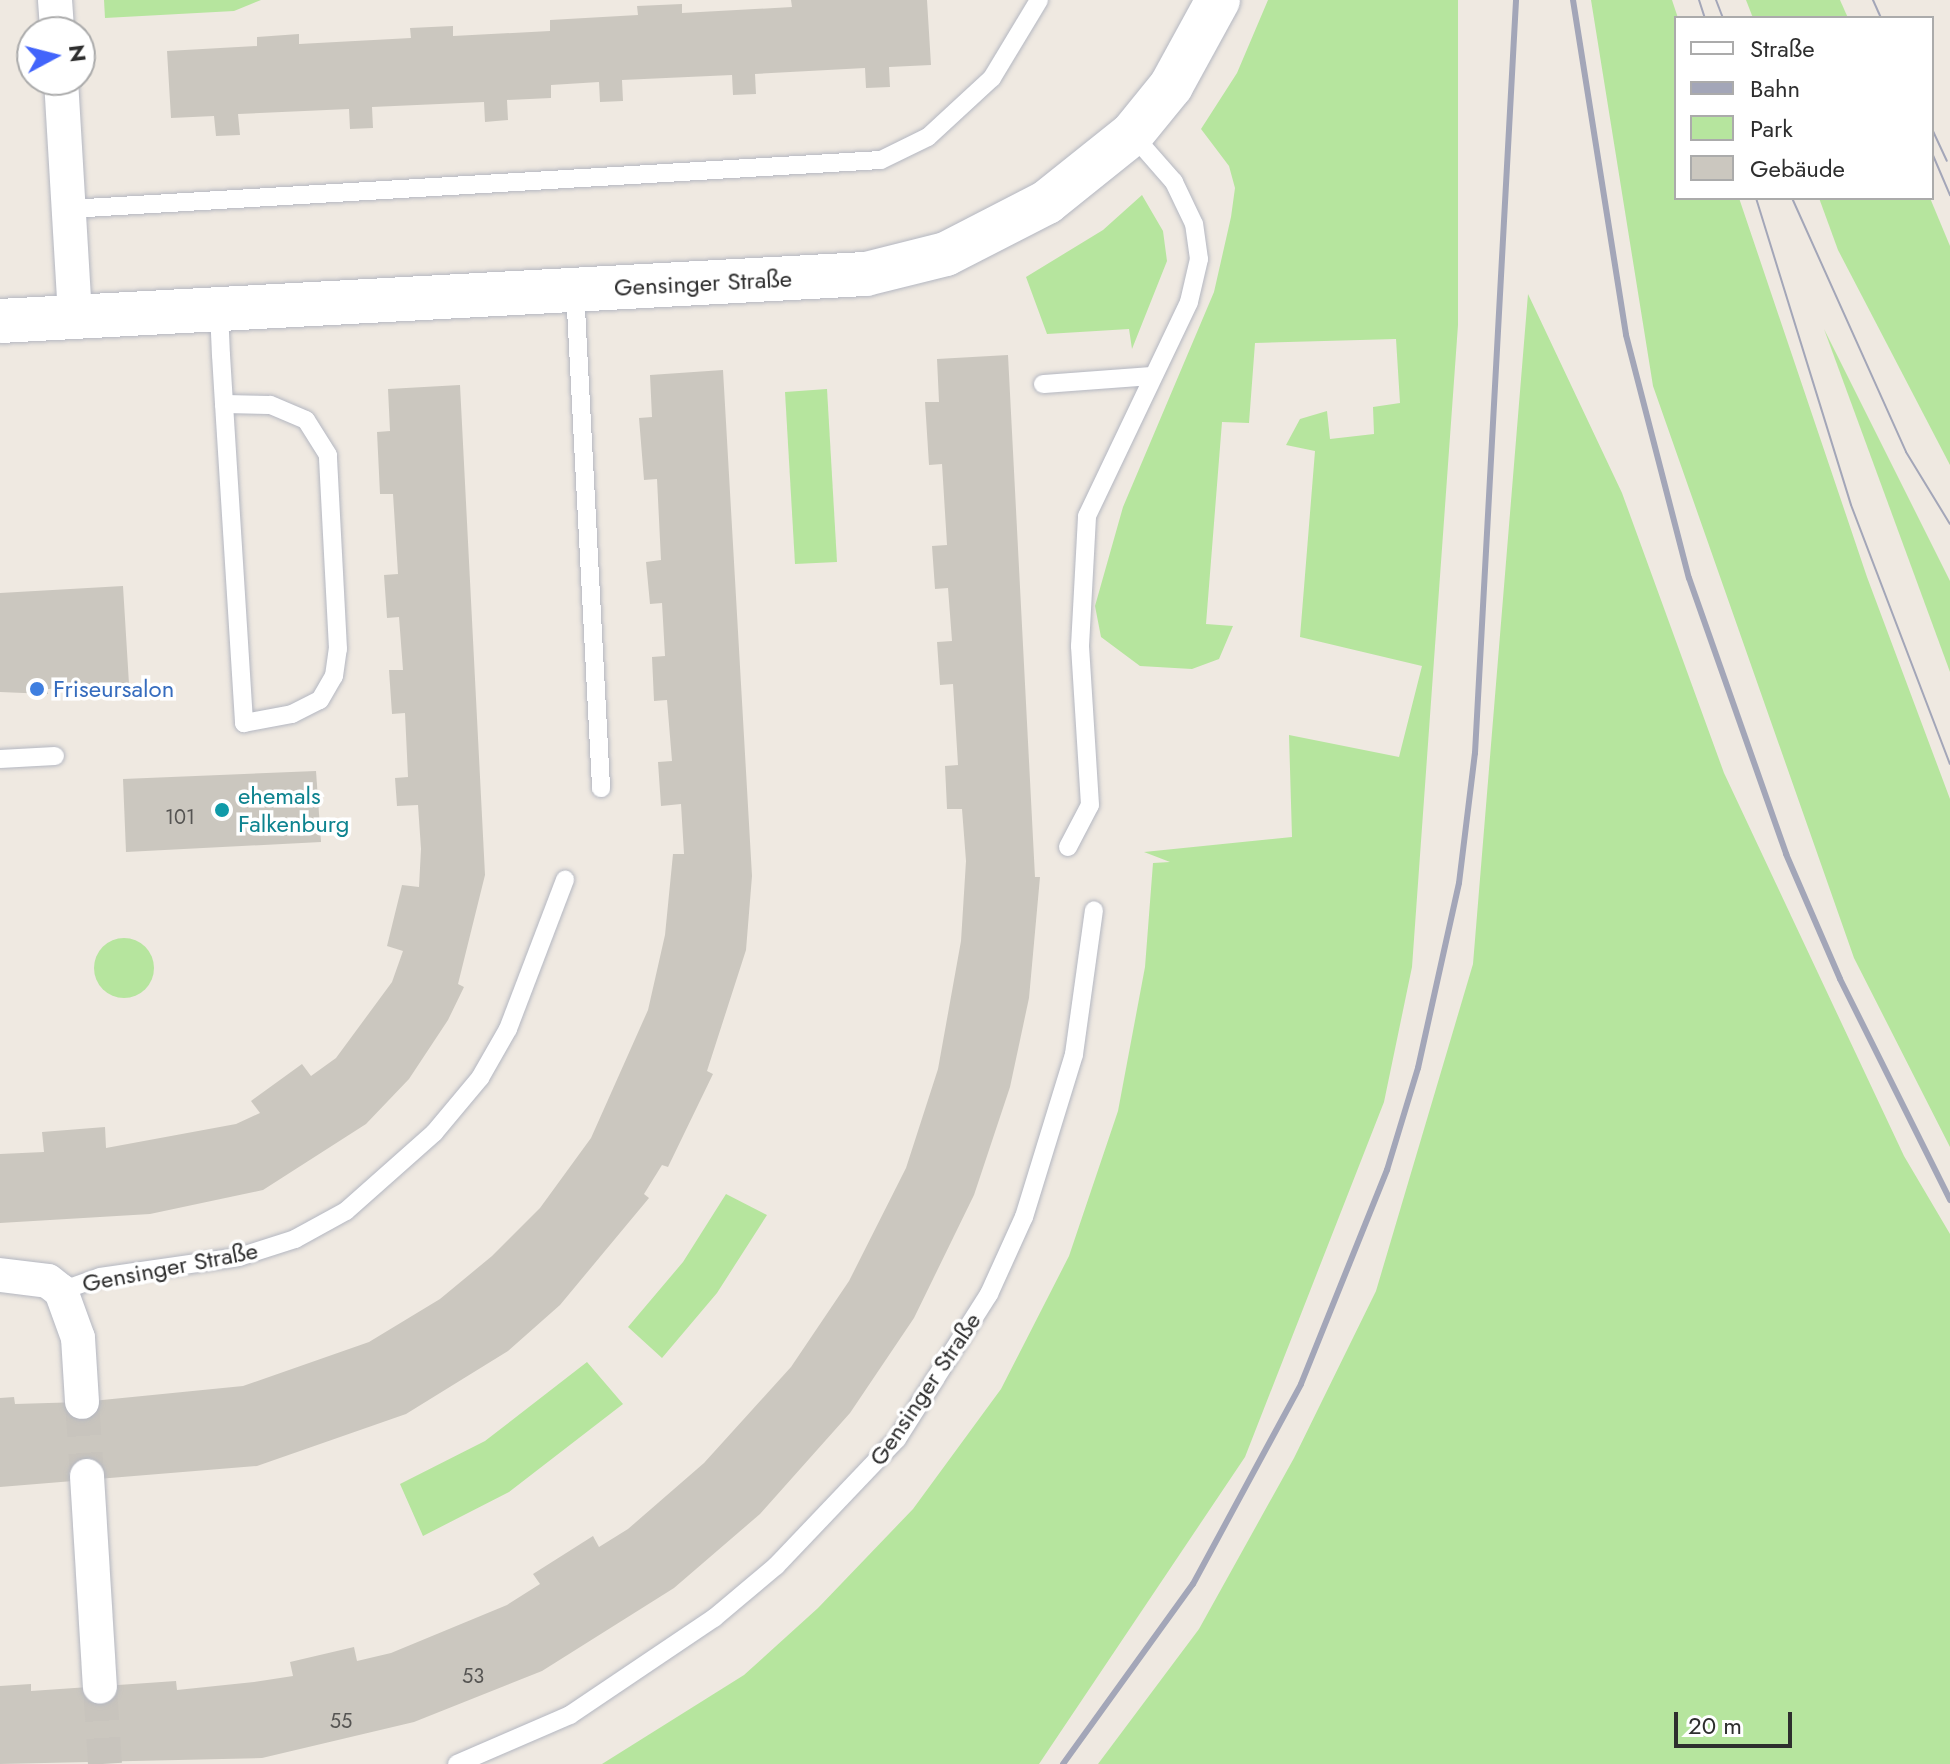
<!DOCTYPE html>
<html>
<head>
<meta charset="utf-8">
<style>
	body { margin:0 }
	#map { position:relative; width:1950px; height:1764px; overflow:hidden; background:#efe9e1; font-family:Jost,sans-serif }
	div>[style] { position:absolute }
	.green>* { inset:0; background:#b6e59e }
	.round { border-radius:50% }
	.building>* { inset:0; background:#cbc7bf }
	.street-tunnel>* { height:34px; margin-top:-17px; transform-origin:0; background:repeating-linear-gradient(90deg,#c8c4bd 0 34px,transparent 0 51px) }
	.roads { filter:drop-shadow(0 0 2px #b4b7c1) drop-shadow(0 0 2px #b4b7c1) }
	.lane>* { height:18px; margin:-9px; padding:0 9px; transform-origin:9px; border-radius:9px; background:#fff }
	.street>* { height:34px; margin:-17px; padding:0 17px; transform-origin:17px; border-radius:17px; background:#fff }
	.secondary>* { height:44px; margin:-22px; padding:0 22px; transform-origin:22px; border-radius:22px; background:#fff }
	.tram>* { height:2px; margin:-1px; padding:0 1px; transform-origin:1px; border-radius:1px; background:#a3a6b8 }
	.rail>* { height:6px; margin:-3px; padding:0 3px; transform-origin:3px; border-radius:3px; background:#a3a6b8 }
	.dots>* { width:22px; height:22px; translate:-50% -50%; box-sizing:border-box; border:4px solid #fff; border-radius:50% }
	span { translate:-50% -50%; white-space:nowrap; text-align:center; line-height:1.15; -webkit-text-stroke:7px #fff; paint-order:stroke }
	.number-label { font-size:20px; color:#555452 }
	.number-label span { -webkit-text-stroke-width:0 }
	.street-label { font-size:24px; color:#2e2e2e }
	.shop-label { font-size:24px; color:#366cbe }
	.left { translate:0 -50%; text-align:left }
	.culture-label { font-size:24px; color:#0d838f }
	.legend { position:absolute; left:1674px; top:16px; width:260px; height:184px; box-sizing:border-box; background:#fff; border:2px solid #ababab; margin:0; padding:10px 14px; list-style:none; font-size:24px; color:#2e2e2e }
	.legend li { display:flex; align-items:center; gap:16px; height:40px }
	.legend b { width:40px; border:2px solid #ababab }
	.north { position:absolute; left:16px; top:16px; width:80px; height:80px; box-sizing:border-box; background:#fff; border:2px solid #ababab; border-radius:50%; rotate:83deg; font-size:22px; font-weight:700; line-height:32px; text-align:center; color:#2e2e2e }
	.north::after { content:''; display:block; margin:auto; width:28px; height:36px; background:#4264fb; clip-path:polygon(50% 0,100% 100%,50% 72%,0 100%) }
	.scale { position:absolute; left:1674px; top:1712px; width:118px; height:36px; box-sizing:border-box; border:4px solid #2e2e2e; border-top:0; padding-left:10px; font-size:24px; line-height:28px; white-space:nowrap; color:#2e2e2e; -webkit-text-stroke:6px #fff; paint-order:stroke }
</style>
</head>
<body>
<div id="map">
	<div class="green">
		<div style="clip-path:polygon(104px 0,261px 0,234px 11px,105px 18px)"></div>
		<div style="clip-path:polygon(1268px 0,1458px 0,1458px 325px,1412px 967px,1384px 1102px,1245px 1457px,1039px 1764px,602px 1764px,744px 1675px,818px 1608px,913px 1509px,1001px 1389px,1069px 1256px,1118px 1111px,1145px 967px,1153px 863px,1170px 862px,1144px 852px,1292px 837px,1289px 735px,1399px 757px,1422px 666px,1300px 637px,1315px 451px,1286px 445px,1300px 419px,1327px 411px,1330px 439px,1374px 434px,1373px 407px,1400px 403px,1396px 339px,1255px 343px,1249px 423px,1222px 422px,1206px 624px,1233px 626px,1219px 659px,1192px 669px,1140px 666px,1101px 637px,1095px 606px,1123px 507px,1214px 292px,1231px 217px,1235px 188px,1229px 166px,1201px 129px,1237px 73px)"></div>
		<div style="clip-path:polygon(1591px 0,1672px 0,1678px 18px,1676px 198px,1739px 198px,1867px 577px,1950px 799px,1950px 1147px,1854px 958px,1653px 386px)"></div>
		<div style="clip-path:polygon(1746px 0,1840px 0,1848px 18px,1753px 18px)"></div>
		<div style="clip-path:polygon(1142px 195px,1163px 231px,1167px 261px,1132px 349px,1129px 329px,1047px 334px,1026px 277px,1103px 230px)"></div>
		<div style="clip-path:polygon(1819px 198px,1930px 198px,1950px 246px,1950px 465px,1838px 250px)"></div>
		<div style="clip-path:polygon(1528px 294px,1622px 493px,1724px 773px,1904px 1156px,1950px 1234px,1950px 1764px,1098px 1764px,1199px 1629px,1294px 1458px,1376px 1291px,1473px 964px)"></div>
		<div style="clip-path:polygon(1824px 329px,1950px 581px,1950px 672px)"></div>
		<div style="clip-path:polygon(827px 389px,837px 562px,795px 564px,785px 392px)"></div>
		<div class="round" style="left:94px;top:938px;width:60px;height:60px"></div>
		<div style="clip-path:polygon(726px 1194px,767px 1215px,717px 1293px,662px 1358px,628px 1327px,683px 1262px)"></div>
		<div style="clip-path:polygon(587px 1362px,623px 1404px,509px 1492px,423px 1536px,400px 1484px,485px 1441px)"></div>
	</div>
	<div class="building">
		<div style="clip-path:polygon(791px 0,927px 0,931px 65px,889px 67px,890px 87px,866px 88px,865px 68px,755px 74px,756px 94px,733px 95px,732px 75px,622px 80px,623px 101px,600px 102px,599px 82px,551px 85px,551px 98px,507px 100px,508px 120px,496px 121px,485px 122px,484px 102px,372px 107px,373px 128px,350px 129px,349px 109px,238px 114px,240px 135px,216px 136px,214px 116px,171px 118px,167px 51px,257px 46px,257px 37px,299px 34px,299px 44px,411px 38px,410px 28px,453px 26px,453px 36px,550px 31px,550px 20px,638px 15px,637px 6px,682px 4px,682px 13px,792px 7px)"></div>
		<div style="clip-path:polygon(1008px 355px,1035px 877px,1040px 877px,1029px 998px,1010px 1087px,974px 1195px,914px 1318px,850px 1413px,760px 1514px,674px 1588px,542px 1671px,414px 1722px,262px 1758px,0 1764px,0 1686px,31px 1684px,31px 1691px,176px 1681px,177px 1690px,254px 1682px,293px 1676px,290px 1662px,354px 1647px,357px 1661px,391px 1653px,507px 1605px,540px 1584px,533px 1574px,593px 1536px,599px 1547px,628px 1529px,704px 1463px,791px 1367px,849px 1281px,906px 1168px,938px 1069px,961px 941px,966px 861px,962px 809px,947px 809px,945px 766px,958px 765px,953px 684px,940px 685px,937px 642px,952px 641px,948px 588px,935px 589px,932px 546px,947px 545px,942px 464px,929px 465px,925px 402px,939px 402px,937px 359px)"></div>
		<div style="clip-path:polygon(723px 370px,752px 876px,746px 950px,707px 1071px,713px 1074px,668px 1167px,662px 1165px,644px 1194px,649px 1198px,560px 1305px,508px 1351px,406px 1414px,257px 1466px,0 1487px,0 1398px,14px 1397px,15px 1404px,82px 1402px,243px 1386px,369px 1342px,440px 1299px,492px 1256px,540px 1208px,591px 1138px,648px 1010px,665px 935px,673px 854px,684px 854px,681px 804px,661px 806px,658px 762px,672px 761px,667px 700px,654px 701px,652px 657px,665px 656px,662px 603px,650px 604px,646px 562px,661px 560px,657px 479px,644px 480px,639px 418px,652px 417px,650px 375px)"></div>
		<div style="clip-path:polygon(460px 385px,485px 875px,458px 984px,464px 987px,448px 1020px,409px 1079px,366px 1124px,263px 1190px,150px 1214px,0 1223px,0 1154px,44px 1152px,42px 1132px,105px 1127px,106px 1148px,236px 1124px,260px 1113px,251px 1101px,302px 1064px,311px 1076px,336px 1058px,392px 982px,403px 951px,387px 946px,402px 885px,419px 887px,421px 849px,418px 805px,397px 806px,395px 778px,408px 777px,405px 713px,392px 714px,389px 670px,403px 670px,399px 617px,387px 618px,384px 575px,398px 574px,393px 494px,380px 494px,377px 432px,390px 431px,388px 389px)"></div>
		<div style="clip-path:polygon(123px 586px,129px 684px,48px 689px,48px 694px,0 692px,0 593px)"></div>
		<div style="clip-path:polygon(316px 771px,321px 842px,126px 852px,123px 779px)"></div>
	</div>
	<div class="street-tunnel">
		<div style="left:82px;top:1402px;width:74px;rotate:86.1deg"></div>
		<div style="left:100px;top:1687px;width:77px;rotate:86.3deg"></div>
	</div>
	<div class="roads">
		<div class="lane">
			<div style="left:70px;top:209px;width:812px;rotate:-3.46deg"></div>
			<div style="left:881px;top:160px;width:52px;rotate:-26.1deg"></div>
			<div style="left:928px;top:137px;width:87px;rotate:-42.7deg"></div>
			<div style="left:992px;top:78px;width:91px;rotate:-58.9deg"></div>
			<div style="left:575px;top:290px;width:499px;rotate:87deg"></div>
			<div style="left:219px;top:310px;width:45px;rotate:87.5deg"></div>
			<div style="left:221px;top:355px;width:49px;rotate:86.5deg"></div>
			<div style="left:224px;top:404px;width:320px;rotate:86.4deg"></div>
			<div style="left:244px;top:723px;width:49px;rotate:-10.6deg"></div>
			<div style="left:292px;top:714px;width:31px;rotate:-27deg"></div>
			<div style="left:320px;top:700px;width:28px;rotate:-60deg"></div>
			<div style="left:334px;top:676px;width:27px;rotate:-82deg"></div>
			<div style="left:338px;top:649px;width:194px;rotate:-93deg"></div>
			<div style="left:328px;top:455px;width:41px;rotate:-122.2deg"></div>
			<div style="left:306px;top:420px;width:39px;rotate:-157deg"></div>
			<div style="left:270px;top:405px;width:46px;rotate:-178.8deg"></div>
			<div style="left:1043px;top:384px;width:110px;rotate:-4.2deg"></div>
			<div style="left:0;top:759px;width:55px;rotate:-3.1deg"></div>
			<div style="left:1068px;top:847px;width:47px;rotate:-62.4deg"></div>
			<div style="left:1090px;top:805px;width:159px;rotate:-93.6deg"></div>
			<div style="left:1080px;top:646px;width:130px;rotate:-86.9deg"></div>
			<div style="left:1087px;top:516px;width:237px;rotate:-64.5deg"></div>
			<div style="left:1189px;top:302px;width:44px;rotate:-76.9deg"></div>
			<div style="left:1199px;top:259px;width:35px;rotate:-98deg"></div>
			<div style="left:1194px;top:224px;width:47px;rotate:-115.5deg"></div>
			<div style="left:1174px;top:182px;width:64px;rotate:-131.2deg"></div>
			<div style="left:61px;top:1291px;width:41px;rotate:-19.7deg"></div>
			<div style="left:100px;top:1277px;width:140px;rotate:-8.2deg"></div>
			<div style="left:239px;top:1257px;width:59px;rotate:-17.8deg"></div>
			<div style="left:295px;top:1239px;width:58px;rotate:-28.8deg"></div>
			<div style="left:346px;top:1211px;width:118px;rotate:-41.6deg"></div>
			<div style="left:434px;top:1133px;width:72px;rotate:-50.1deg"></div>
			<div style="left:480px;top:1078px;width:56px;rotate:-60.3deg"></div>
			<div style="left:508px;top:1029px;width:160px;rotate:-69.1deg"></div>
			<div style="left:457px;top:1764px;width:123px;rotate:-23.4deg"></div>
			<div style="left:570px;top:1715px;width:174px;rotate:-34deg"></div>
			<div style="left:714px;top:1618px;width:81px;rotate:-40deg"></div>
			<div style="left:776px;top:1566px;width:175px;rotate:-46.4deg"></div>
			<div style="left:897px;top:1439px;width:172px;rotate:-57.6deg"></div>
			<div style="left:989px;top:1294px;width:85px;rotate:-65.6deg"></div>
			<div style="left:1024px;top:1217px;width:170px;rotate:-72.9deg"></div>
			<div style="left:1074px;top:1054px;width:145px;rotate:-82.1deg"></div>
		</div>
		<div class="street">
			<div style="left:55px;top:0;width:32px;rotate:86deg"></div>
			<div style="left:61px;top:80px;width:237px;rotate:86.6deg"></div>
			<div style="left:0;top:1275px;width:48px;rotate:7.1deg"></div>
			<div style="left:48px;top:1281px;width:16px;rotate:38deg"></div>
			<div style="left:61px;top:1291px;width:50px;rotate:70.1deg"></div>
			<div style="left:78px;top:1338px;width:64px;rotate:86.4deg"></div>
			<div style="left:87px;top:1476px;width:211px;rotate:86.5deg"></div>
		</div>
		<div class="secondary">
			<div style="left:0;top:321px;width:867px;rotate:-3.11deg"></div>
			<div style="left:866px;top:274px;width:82px;rotate:-14deg"></div>
			<div style="left:946px;top:254px;width:114px;rotate:-27.2deg"></div>
			<div style="left:1047px;top:202px;width:109px;rotate:-38.7deg"></div>
			<div style="left:1132px;top:134px;width:62px;rotate:-50.9deg"></div>
			<div style="left:1171px;top:86px;width:98px;rotate:-61.3deg"></div>
		</div>
	</div>
	<div class="tram">
		<div style="left:1699px;top:0;width:19px;rotate:72deg"></div>
		<div style="left:1716px;top:0;width:19px;rotate:69deg"></div>
		<div style="left:1873px;top:0;width:20px;rotate:66deg"></div>
		<div style="left:1932px;top:129px;width:35px;rotate:65deg"></div>
		<div style="left:1932px;top:153px;width:46px;rotate:66.8deg"></div>
		<div style="left:1756px;top:198px;width:321px;rotate:72.8deg"></div>
		<div style="left:1851px;top:505px;width:277px;rotate:69.1deg"></div>
		<div style="left:1792px;top:198px;width:278px;rotate:65.8deg"></div>
		<div style="left:1906px;top:452px;width:84px;rotate:58.6deg"></div>
	</div>
	<div class="rail">
		<div style="left:1573px;top:0;width:339px;rotate:81deg"></div>
		<div style="left:1626px;top:335px;width:251px;rotate:75.5deg"></div>
		<div style="left:1689px;top:578px;width:293px;rotate:70.6deg"></div>
		<div style="left:1786px;top:854px;width:136px;rotate:66.6deg"></div>
		<div style="left:1840px;top:979px;width:247px;rotate:63.5deg"></div>
		<div style="left:1063px;top:1764px;width:222px;rotate:-54.2deg"></div>
		<div style="left:1193px;top:1584px;width:227px;rotate:-61.6deg"></div>
		<div style="left:1301px;top:1384px;width:231px;rotate:-68.1deg"></div>
		<div style="left:1387px;top:1170px;width:107px;rotate:-73.1deg"></div>
		<div style="left:1418px;top:1068px;width:189px;rotate:-77.5deg"></div>
		<div style="left:1459px;top:883px;width:131px;rotate:-83deg"></div>
		<div style="left:1475px;top:753px;width:754px;rotate:-86.88deg"></div>
	</div>
	<div class="dots">
		<div style="left:37px;top:689px;background:#3f7fe0"></div>
		<div style="left:222px;top:810px;background:#0f9aa8"></div>
	</div>
	<div class="number-label">
		<span style="left:180px;top:817px">101</span>
		<span style="left:473px;top:1676px">53</span>
		<span style="left:341px;top:1721px">55</span>
	</div>
	<div class="street-label">
		<span style="left:703px;top:283px;rotate:-3deg">Gensinger Straße</span>
		<span style="left:170px;top:1267px;rotate:-11deg">Gensinger Straße</span>
		<span style="left:925px;top:1389px;rotate:-56deg">Gensinger Straße</span>
	</div>
	<div class="shop-label">
		<span class="left" style="left:53px;top:689px">Friseursalon</span>
	</div>
	<div class="culture-label">
		<span class="left" style="left:238px;top:810px">ehemals<br>Falkenburg</span>
	</div>
	<ul class="legend">
	<li><b style="height:10px;background:#fff"></b>Straße</li>
	<li><b style="height:10px;background:#a3a6b8"></b>Bahn</li>
	<li><b style="height:22px;background:#b6e59e"></b>Park</li>
	<li><b style="height:22px;background:#cbc7bf"></b>Gebäude</li>
	</ul>
	<div class="north">N</div>
	<div class="scale">20 m</div>
</div>
</body>
</html>
